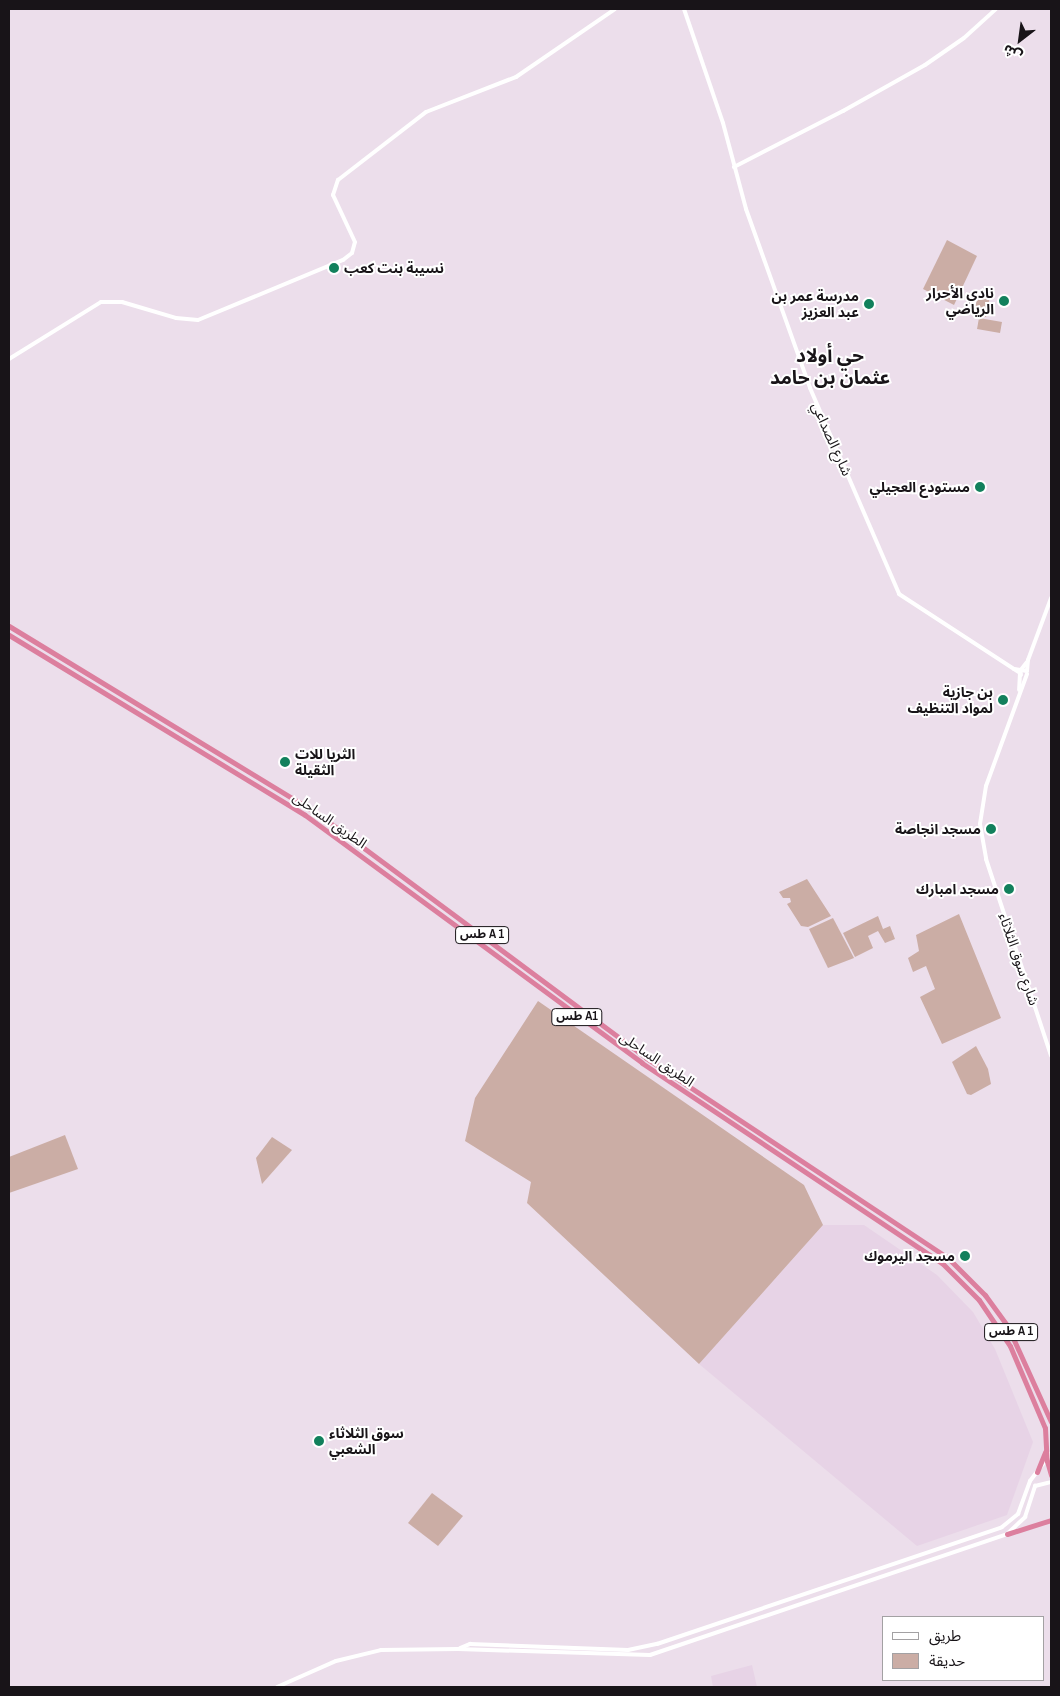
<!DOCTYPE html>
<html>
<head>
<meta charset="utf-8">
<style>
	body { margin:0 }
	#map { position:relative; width:1060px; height:1696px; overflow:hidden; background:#ecdeeb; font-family:"Archivo Narrow","Noto Sans Arabic",sans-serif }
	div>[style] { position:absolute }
	.built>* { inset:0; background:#e7d3e6 }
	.green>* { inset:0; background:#cbada5 }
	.tertiary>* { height:4px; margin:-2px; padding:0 2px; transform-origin:2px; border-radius:2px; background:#fff }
	.trunk>* { height:5px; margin:-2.5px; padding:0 2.5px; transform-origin:2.5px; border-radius:2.5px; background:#dc7f9e }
	.dots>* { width:14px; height:14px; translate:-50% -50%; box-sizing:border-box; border:2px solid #fff; border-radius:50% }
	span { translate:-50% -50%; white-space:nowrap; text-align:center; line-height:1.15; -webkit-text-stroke:4px #fff; paint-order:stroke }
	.shield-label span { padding:1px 4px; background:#fff; border:1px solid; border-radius:4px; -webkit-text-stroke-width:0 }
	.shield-label { font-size:12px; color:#181418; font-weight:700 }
	.poi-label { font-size:14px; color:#181418; font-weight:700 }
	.left { translate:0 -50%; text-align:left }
	.right { translate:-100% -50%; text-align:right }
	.street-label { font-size:14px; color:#181418 }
	.district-label { font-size:19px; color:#181418; font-weight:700 }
	.frame { position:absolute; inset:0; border:10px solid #181418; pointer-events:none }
	.legend { position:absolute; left:882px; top:1616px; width:162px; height:65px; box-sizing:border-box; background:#fff; border:1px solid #a3a1a3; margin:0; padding:6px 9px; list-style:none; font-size:15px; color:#181418 }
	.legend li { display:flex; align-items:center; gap:10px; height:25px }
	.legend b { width:25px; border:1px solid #a3a1a3 }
	.north { position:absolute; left:995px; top:15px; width:50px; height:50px; -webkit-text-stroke:4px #fff; paint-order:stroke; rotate:210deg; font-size:14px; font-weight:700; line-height:20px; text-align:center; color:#181418 }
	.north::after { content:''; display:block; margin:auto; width:18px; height:22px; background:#181418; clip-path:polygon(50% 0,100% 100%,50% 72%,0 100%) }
</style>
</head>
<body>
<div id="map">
	<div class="built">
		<div style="clip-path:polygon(823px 1225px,864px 1225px,937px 1275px,973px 1312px,995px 1349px,1033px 1442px,1007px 1515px,917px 1546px,699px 1364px)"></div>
		<div style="clip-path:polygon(752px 1665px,757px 1687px,713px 1687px,711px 1676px)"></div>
	</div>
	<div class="green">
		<div style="clip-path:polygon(947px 240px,977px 256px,954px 305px,923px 289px)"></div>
		<div style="clip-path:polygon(978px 293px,990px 296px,986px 317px,974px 315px)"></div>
		<div style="clip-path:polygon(979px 318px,1002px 322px,1000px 333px,977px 329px)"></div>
		<div style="clip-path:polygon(807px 879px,831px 916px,808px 927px,801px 926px,787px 904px,791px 902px,790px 898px,783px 898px,779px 892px)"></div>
		<div style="clip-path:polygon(959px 914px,1001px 1018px,942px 1044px,920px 997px,935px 989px,926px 966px,913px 972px,908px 958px,919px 951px,916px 935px)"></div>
		<div style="clip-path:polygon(878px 916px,883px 929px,890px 926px,895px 939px,885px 943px,878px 931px,868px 936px,873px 948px,855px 957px,843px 933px)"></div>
		<div style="clip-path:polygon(833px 918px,854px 958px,828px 968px,809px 929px)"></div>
		<div style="clip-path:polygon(538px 1001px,804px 1185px,823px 1225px,699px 1364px,527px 1203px,531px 1182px,465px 1141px,475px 1098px)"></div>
		<div style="clip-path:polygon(976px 1046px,988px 1069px,991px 1084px,971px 1095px,967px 1094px,952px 1062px)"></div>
		<div style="clip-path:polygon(65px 1135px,78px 1169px,9px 1193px,9px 1157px)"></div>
		<div style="clip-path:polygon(272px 1137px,292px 1150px,262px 1184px,256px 1158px)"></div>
		<div style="clip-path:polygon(432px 1493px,463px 1516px,438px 1546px,408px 1523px)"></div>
	</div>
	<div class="tertiary">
		<div style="left:684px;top:9px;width:120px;rotate:71.1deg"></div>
		<div style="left:723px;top:123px;width:89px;rotate:75deg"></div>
		<div style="left:746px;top:209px;width:190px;rotate:70.3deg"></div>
		<div style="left:810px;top:388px;width:224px;rotate:66.6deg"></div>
		<div style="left:899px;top:594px;width:145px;rotate:33.1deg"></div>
		<div style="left:1020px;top:673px;width:17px;rotate:93deg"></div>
		<div style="left:734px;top:167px;width:123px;rotate:-27.2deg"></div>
		<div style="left:843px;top:111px;width:94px;rotate:-29.3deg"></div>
		<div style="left:925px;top:65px;width:47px;rotate:-34.7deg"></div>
		<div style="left:964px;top:38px;width:43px;rotate:-42.2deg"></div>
		<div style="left:9px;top:359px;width:108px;rotate:-31.8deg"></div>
		<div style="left:101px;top:302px;width:21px"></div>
		<div style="left:122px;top:302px;width:56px;rotate:16.5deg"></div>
		<div style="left:176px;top:318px;width:22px;rotate:5deg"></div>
		<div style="left:198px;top:320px;width:157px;rotate:-22.5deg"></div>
		<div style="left:343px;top:260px;width:11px;rotate:-38deg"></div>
		<div style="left:352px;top:253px;width:11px;rotate:-75deg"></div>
		<div style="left:355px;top:242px;width:52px;rotate:-115.1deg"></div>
		<div style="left:333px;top:195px;width:16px;rotate:-72deg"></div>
		<div style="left:338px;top:180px;width:111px;rotate:-37.7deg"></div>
		<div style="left:426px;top:112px;width:97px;rotate:-21.3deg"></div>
		<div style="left:516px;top:77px;width:120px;rotate:-34.5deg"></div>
		<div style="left:1014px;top:669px;width:13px;rotate:9deg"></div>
		<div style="left:1027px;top:671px;width:11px;rotate:-85deg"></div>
		<div style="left:1028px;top:660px;width:66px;rotate:-69.6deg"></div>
		<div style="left:1027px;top:674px;width:119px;rotate:110.1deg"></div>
		<div style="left:986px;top:786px;width:38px;rotate:99deg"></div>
		<div style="left:980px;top:824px;width:36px;rotate:80deg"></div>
		<div style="left:986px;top:859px;width:207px;rotate:71.7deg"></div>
		<div style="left:1021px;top:675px;width:4px;rotate:-104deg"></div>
		<div style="left:1020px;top:671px;width:11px;rotate:-52deg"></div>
		<div style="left:460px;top:1648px;width:11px;rotate:-22deg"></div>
		<div style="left:470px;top:1644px;width:158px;rotate:2.2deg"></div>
		<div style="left:628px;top:1650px;width:30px;rotate:-12deg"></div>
		<div style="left:657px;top:1644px;width:364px;rotate:-18.7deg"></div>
		<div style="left:1002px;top:1527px;width:21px;rotate:-39deg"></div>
		<div style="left:1018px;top:1514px;width:35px;rotate:-70deg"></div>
		<div style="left:1030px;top:1481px;width:35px;rotate:-53deg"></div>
		<div style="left:277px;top:1687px;width:64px;rotate:-23.8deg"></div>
		<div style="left:336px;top:1661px;width:46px;rotate:-13.7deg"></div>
		<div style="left:381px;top:1650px;width:77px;rotate:-0.7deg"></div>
		<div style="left:458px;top:1649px;width:192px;rotate:1.8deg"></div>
		<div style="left:650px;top:1655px;width:377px;rotate:-18.7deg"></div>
		<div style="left:1007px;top:1534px;width:25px;rotate:-43deg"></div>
		<div style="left:1025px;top:1517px;width:33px;rotate:-72deg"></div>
		<div style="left:1035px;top:1486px;width:16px;rotate:-14deg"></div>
	</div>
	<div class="trunk">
		<div style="left:9px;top:626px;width:362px;rotate:31.3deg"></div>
		<div style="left:318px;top:814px;width:409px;rotate:36.6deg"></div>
		<div style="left:646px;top:1058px;width:361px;rotate:33.5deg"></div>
		<div style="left:947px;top:1257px;width:54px;rotate:45deg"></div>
		<div style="left:985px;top:1295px;width:39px;rotate:54deg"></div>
		<div style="left:1008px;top:1327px;width:104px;rotate:65.6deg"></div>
		<div style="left:9px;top:635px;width:346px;rotate:31.3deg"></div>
		<div style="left:305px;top:815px;width:418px;rotate:36.3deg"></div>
		<div style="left:642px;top:1063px;width:361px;rotate:33.7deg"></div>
		<div style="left:942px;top:1263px;width:52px;rotate:45deg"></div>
		<div style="left:979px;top:1300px;width:55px;rotate:56deg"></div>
		<div style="left:1010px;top:1346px;width:89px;rotate:66.9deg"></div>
		<div style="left:1045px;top:1428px;width:33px;rotate:87deg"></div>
		<div style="left:1047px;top:1461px;width:15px;rotate:74deg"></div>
		<div style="left:1037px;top:1472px;width:22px;rotate:-68deg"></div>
		<div style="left:1007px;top:1534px;width:46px;rotate:-17.7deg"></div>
	</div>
	<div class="dots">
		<div style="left:334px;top:268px;background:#12805c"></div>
		<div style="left:1004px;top:301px;background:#12805c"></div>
		<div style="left:869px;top:304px;background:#12805c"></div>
		<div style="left:980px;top:487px;background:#12805c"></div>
		<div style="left:1003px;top:700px;background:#12805c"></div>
		<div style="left:285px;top:762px;background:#12805c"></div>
		<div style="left:991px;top:829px;background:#12805c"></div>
		<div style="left:1009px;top:889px;background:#12805c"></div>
		<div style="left:965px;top:1256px;background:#12805c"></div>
		<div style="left:319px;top:1441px;background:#12805c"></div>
	</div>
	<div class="shield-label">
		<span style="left:482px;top:935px">طس A 1</span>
		<span style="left:577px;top:1017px">طس A1</span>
		<span style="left:1011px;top:1332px">طس A 1</span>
	</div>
	<div class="poi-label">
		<span class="left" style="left:344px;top:268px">نسيبة بنت كعب</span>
		<span class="right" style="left:994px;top:301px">نادي الأحرار<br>الرياضي</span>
		<span class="right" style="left:859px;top:304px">مدرسة عمر بن<br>عبد العزيز</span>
		<span class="right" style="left:970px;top:487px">مستودع العجيلي</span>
		<span class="right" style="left:993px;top:700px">بن جازية<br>لمواد التنظيف</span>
		<span class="left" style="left:295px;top:762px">الثريا للات<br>الثقيلة</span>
		<span class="right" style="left:981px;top:829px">مسجد انجاصة</span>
		<span class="right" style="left:999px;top:889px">مسجد امبارك</span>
		<span class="right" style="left:955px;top:1256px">مسجد اليرموك</span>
		<span class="left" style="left:329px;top:1441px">سوق الثلاثاء<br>الشعبي</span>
	</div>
	<div class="street-label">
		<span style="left:832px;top:439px;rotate:66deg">شارع الصداعي</span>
		<span style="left:330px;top:820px;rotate:35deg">الطريق الساحلى</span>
		<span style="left:1019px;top:959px;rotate:71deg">شارع سوق الثلاثاء</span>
		<span style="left:657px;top:1059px;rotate:34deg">الطريق الساحلى</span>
	</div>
	<div class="district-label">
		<span style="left:830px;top:367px">حي أولاد<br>عثمان بن حامد</span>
	</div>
	<div class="frame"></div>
	<ul class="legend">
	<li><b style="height:6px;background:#fff"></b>طريق</li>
	<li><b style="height:14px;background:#cbada5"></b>حديقة</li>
	</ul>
	<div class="north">ش</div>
</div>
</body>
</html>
